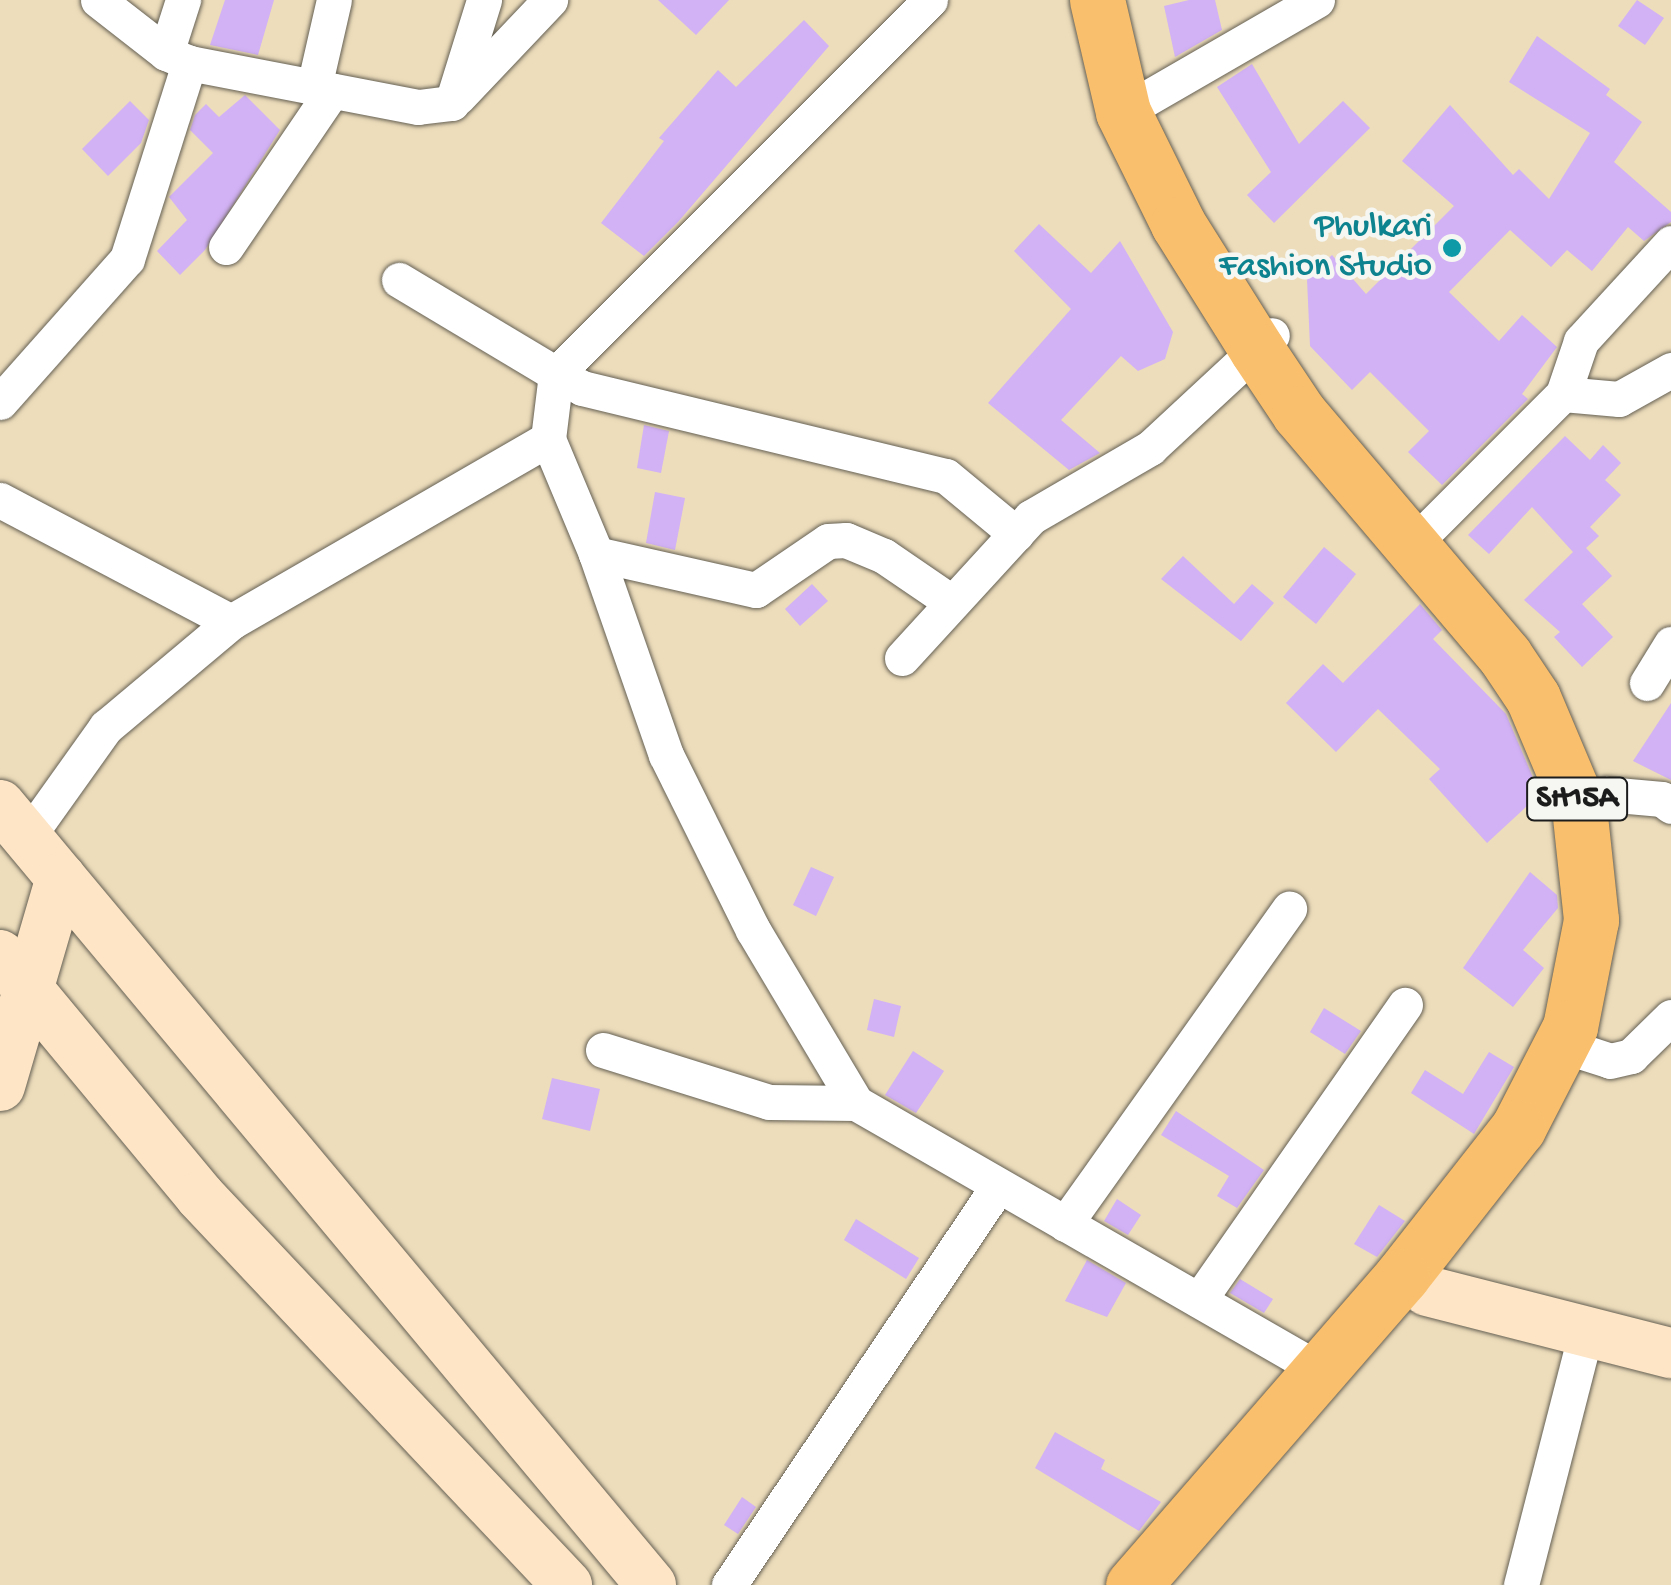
<!DOCTYPE html>
<html>
<head>
<meta charset="utf-8">
<style>
	body { margin:0 }
	#map { position:relative; width:1671px; height:1585px; overflow:hidden; background:#edddbb; font-family:"Gochi Hand",sans-serif }
	div>[style] { position:absolute }
	.building>* { inset:0; background:#d2b1f5 }
	.roads { filter:drop-shadow(0 0 2px #656054) drop-shadow(0 0 2px #656054) }
	.street>* { height:35px; margin:-17.5px; padding:0 17.5px; transform-origin:17.5px; border-radius:17.5px; background:#fff }
	.secondary>* { height:50px; margin:-25px; padding:0 25px; transform-origin:25px; border-radius:25px; background:#fde5c5 }
	.primary>* { height:55px; margin:-27.5px; padding:0 27.5px; transform-origin:27.5px; border-radius:27.5px; background:#f9bf6d }
	.dots>* { width:28px; height:28px; translate:-50% -50%; box-sizing:border-box; border:5px solid #f6f6f2; border-radius:50% }
	span { translate:-50% -50%; white-space:nowrap; text-align:center; line-height:1.15; -webkit-text-stroke:9px #f6f6f2; paint-order:stroke }
	.shield-label span { padding:2px 8px; background:#f6f6f2; border:2px solid; border-radius:8px; -webkit-text-stroke-width:0 }
	.shield-label { font-size:32px; color:#1c1c1c; font-weight:700 }
	.culture-label { font-size:35px; color:#0d838f }
	.right { translate:-100% -50%; text-align:right }
</style>
</head>
<body>
<div id="map">
	<div class="building">
		<div style="clip-path:polygon(225px 0,274px 0,258px 55px,210px 45px)"></div>
		<div style="clip-path:polygon(658px 0,729px 0,696px 35px)"></div>
		<div style="clip-path:polygon(1189px 0,1215px 0,1222px 30px,1175px 57px,1164px 6px)"></div>
		<div style="clip-path:polygon(1637px 0,1664px 18px,1645px 45px,1618px 26px)"></div>
		<div style="clip-path:polygon(804px 20px,829px 46px,678px 222px,644px 256px,601px 223px,664px 141px,659px 138px,718px 70px,736px 87px)"></div>
		<div style="clip-path:polygon(1537px 36px,1610px 89px,1606px 95px,1642px 122px,1614px 162px,1671px 212px,1671px 222px,1644px 241px,1628px 227px,1592px 271px,1567px 250px,1551px 267px,1510px 230px,1449px 292px,1499px 341px,1522px 315px,1557px 347px,1522px 394px,1528px 399px,1442px 485px,1408px 452px,1429px 431px,1370px 372px,1352px 390px,1310px 346px,1307px 279px,1332px 255px,1366px 294px,1454px 206px,1402px 161px,1450px 105px,1513px 175px,1519px 169px,1549px 199px,1590px 133px,1509px 82px)"></div>
		<div style="clip-path:polygon(1252px 64px,1299px 144px,1343px 101px,1370px 128px,1274px 223px,1247px 195px,1271px 172px,1217px 87px)"></div>
		<div style="clip-path:polygon(245px 95px,280px 130px,205px 250px,180px 275px,157px 251px,187px 220px,169px 197px,213px 153px,190px 130px,195px 115px,206px 104px,219px 117px)"></div>
		<div style="clip-path:polygon(130px 101px,149px 120px,141px 143px,108px 176px,82px 149px)"></div>
		<div style="clip-path:polygon(1039px 224px,1091px 273px,1120px 241px,1173px 332px,1165px 359px,1138px 371px,1121px 356px,1061px 420px,1100px 453px,1069px 470px,988px 403px,1071px 309px,1014px 251px)"></div>
		<div style="clip-path:polygon(644px 425px,669px 431px,661px 473px,637px 468px)"></div>
		<div style="clip-path:polygon(1565px 436px,1590px 460px,1603px 445px,1621px 463px,1605px 480px,1621px 495px,1590px 527px,1599px 536px,1586px 548px,1612px 576px,1582px 604px,1613px 637px,1582px 667px,1554px 637px,1560px 632px,1524px 600px,1573px 552px,1532px 507px,1489px 554px,1468px 535px)"></div>
		<div style="clip-path:polygon(655px 492px,685px 498px,675px 550px,646px 543px)"></div>
		<div style="clip-path:polygon(1324px 547px,1356px 574px,1316px 624px,1283px 597px)"></div>
		<div style="clip-path:polygon(1183px 556px,1234px 604px,1252px 584px,1274px 603px,1241px 641px,1161px 579px)"></div>
		<div style="clip-path:polygon(812px 584px,828px 601px,800px 626px,785px 609px)"></div>
		<div style="clip-path:polygon(1420px 604px,1442px 630px,1433px 639px,1506px 714px,1540px 794px,1487px 843px,1429px 779px,1440px 769px,1378px 709px,1336px 752px,1286px 703px,1323px 664px,1343px 683px)"></div>
		<div style="clip-path:polygon(1671px 703px,1671px 780px,1633px 761px)"></div>
		<div style="clip-path:polygon(811px 867px,834px 877px,816px 916px,793px 905px)"></div>
		<div style="clip-path:polygon(1530px 872px,1557px 895px,1558px 908px,1523px 950px,1544px 968px,1513px 1007px,1463px 968px)"></div>
		<div style="clip-path:polygon(874px 999px,901px 1006px,894px 1037px,867px 1030px)"></div>
		<div style="clip-path:polygon(1324px 1008px,1361px 1031px,1345px 1054px,1310px 1032px)"></div>
		<div style="clip-path:polygon(913px 1051px,944px 1071px,916px 1113px,885px 1095px)"></div>
		<div style="clip-path:polygon(1489px 1052px,1514px 1067px,1474px 1134px,1411px 1093px,1425px 1070px,1463px 1094px)"></div>
		<div style="clip-path:polygon(552px 1078px,600px 1089px,590px 1131px,542px 1119px)"></div>
		<div style="clip-path:polygon(1176px 1111px,1264px 1170px,1237px 1208px,1217px 1196px,1229px 1176px,1161px 1135px)"></div>
		<div style="clip-path:polygon(1117px 1199px,1141px 1215px,1128px 1235px,1104px 1221px)"></div>
		<div style="clip-path:polygon(1379px 1205px,1405px 1221px,1377px 1257px,1354px 1244px)"></div>
		<div style="clip-path:polygon(856px 1219px,919px 1258px,906px 1279px,844px 1240px)"></div>
		<div style="clip-path:polygon(1087px 1260px,1126px 1283px,1107px 1317px,1065px 1301px)"></div>
		<div style="clip-path:polygon(1240px 1279px,1273px 1299px,1264px 1313px,1230px 1293px)"></div>
		<div style="clip-path:polygon(1055px 1432px,1105px 1460px,1101px 1469px,1161px 1502px,1139px 1531px,1035px 1468px)"></div>
		<div style="clip-path:polygon(742px 1497px,756px 1507px,738px 1534px,724px 1525px)"></div>
	</div>
	<div class="roads">
		<div class="street">
			<div style="left:98px;top:0;width:86px;rotate:37.9deg"></div>
			<div style="left:166px;top:53px;width:25px;rotate:23deg"></div>
			<div style="left:189px;top:63px;width:233px;rotate:10.9deg"></div>
			<div style="left:418px;top:107px;width:34px;rotate:-7deg"></div>
			<div style="left:452px;top:103px;width:108px;rotate:-72.7deg"></div>
			<div style="left:166px;top:53px;width:56px;rotate:-72.2deg"></div>
			<div style="left:314px;top:87px;width:89px;rotate:-77.1deg"></div>
			<div style="left:458px;top:97px;width:134px;rotate:-46.5deg"></div>
			<div style="left:1123px;top:112px;width:224px;rotate:-30deg"></div>
			<div style="left:226px;top:247px;width:189px;rotate:-55.8deg"></div>
			<div style="left:399px;top:280px;width:183px;rotate:30.9deg"></div>
			<div style="left:556px;top:374px;width:529px;rotate:-45deg"></div>
			<div style="left:1563px;top:394px;width:56px;rotate:5.1deg"></div>
			<div style="left:1619px;top:399px;width:60px;rotate:-29.1deg"></div>
			<div style="left:0;top:402px;width:191px;rotate:-48.4deg"></div>
			<div style="left:127px;top:259px;width:206px;rotate:-72.4deg"></div>
			<div style="left:548px;top:439px;width:65px;rotate:-83deg"></div>
			<div style="left:556px;top:374px;width:30px;rotate:28deg"></div>
			<div style="left:582px;top:388px;width:374px;rotate:13.6deg"></div>
			<div style="left:946px;top:476px;width:91px;rotate:39.6deg"></div>
			<div style="left:0;top:500px;width:261px;rotate:27.8deg"></div>
			<div style="left:1412px;top:545px;width:214px;rotate:-45deg"></div>
			<div style="left:1563px;top:394px;width:56px;rotate:-71.2deg"></div>
			<div style="left:1581px;top:341px;width:133px;rotate:-47.4deg"></div>
			<div style="left:596px;top:554px;width:213px;rotate:70.8deg"></div>
			<div style="left:666px;top:755px;width:195px;rotate:63.6deg"></div>
			<div style="left:753px;top:930px;width:201px;rotate:59.2deg"></div>
			<div style="left:856px;top:1103px;width:535px;rotate:29.92deg"></div>
			<div style="left:902px;top:658px;width:191px;rotate:-47.5deg"></div>
			<div style="left:1031px;top:517px;width:138px;rotate:-30.1deg"></div>
			<div style="left:1150px;top:448px;width:166px;rotate:-42.8deg"></div>
			<div style="left:1647px;top:683px;width:46px;rotate:-58.4deg"></div>
			<div style="left:1579px;top:807px;width:30px;rotate:-26deg"></div>
			<div style="left:1606px;top:794px;width:56px;rotate:5.1deg"></div>
			<div style="left:1662px;top:799px;width:11px;rotate:38deg"></div>
			<div style="left:26px;top:839px;width:138px;rotate:-54.5deg"></div>
			<div style="left:106px;top:727px;width:163px;rotate:-40deg"></div>
			<div style="left:231px;top:622px;width:366px;rotate:-30deg"></div>
			<div style="left:548px;top:439px;width:125px;rotate:67.3deg"></div>
			<div style="left:596px;top:554px;width:164px;rotate:12.7deg"></div>
			<div style="left:756px;top:590px;width:87px;rotate:-34.2deg"></div>
			<div style="left:828px;top:541px;width:18px;rotate:-3deg"></div>
			<div style="left:846px;top:540px;width:41px;rotate:22.8deg"></div>
			<div style="left:884px;top:556px;width:80px;rotate:34.3deg"></div>
			<div style="left:603px;top:1050px;width:174px;rotate:17.4deg"></div>
			<div style="left:769px;top:1102px;width:87px;rotate:0.7deg"></div>
			<div style="left:1583px;top:1052px;width:28px;rotate:18deg"></div>
			<div style="left:1610px;top:1061px;width:22px;rotate:-13deg"></div>
			<div style="left:1631px;top:1056px;width:56px;rotate:-44.3deg"></div>
			<div style="left:1065px;top:1224px;width:387px;rotate:-54.6deg"></div>
			<div style="left:1199px;top:1300px;width:360px;rotate:-55.1deg"></div>
			<div style="left:729px;top:1585px;width:481px;rotate:-56deg"></div>
			<div style="left:1521px;top:1585px;width:261px;rotate:-75.6deg"></div>
		</div>
		<div class="secondary">
			<div style="left:0;top:805px;width:1016px;rotate:50.15deg"></div>
			<div style="left:0;top:955px;width:313px;rotate:50.3deg"></div>
			<div style="left:200px;top:1196px;width:535px;rotate:46.67deg"></div>
			<div style="left:0;top:1086px;width:217px;rotate:-73.7deg"></div>
			<div style="left:1427px;top:1291px;width:252px;rotate:14.3deg"></div>
		</div>
		<div class="primary">
			<div style="left:1097px;top:0;width:115px;rotate:76.9deg"></div>
			<div style="left:1123px;top:112px;width:125px;rotate:63.8deg"></div>
			<div style="left:1178px;top:224px;width:149px;rotate:57.9deg"></div>
			<div style="left:1257px;top:350px;width:76px;rotate:56.3deg"></div>
			<div style="left:1299px;top:413px;width:319px;rotate:49.7deg"></div>
			<div style="left:1505px;top:656px;width:50px;rotate:56.3deg"></div>
			<div style="left:1533px;top:698px;width:118px;rotate:67.1deg"></div>
			<div style="left:1579px;top:807px;width:114px;rotate:83.9deg"></div>
			<div style="left:1591px;top:920px;width:109px;rotate:101.1deg"></div>
			<div style="left:1570px;top:1027px;width:114px;rotate:117.2deg"></div>
			<div style="left:1518px;top:1128px;width:188px;rotate:128.1deg"></div>
			<div style="left:1402px;top:1276px;width:410px;rotate:131deg"></div>
		</div>
	</div>
	<div class="dots">
		<div style="left:1452px;top:248px;background:#0f9aa8"></div>
	</div>
	<div class="shield-label">
		<span style="left:1577px;top:799px">SH15A</span>
	</div>
	<div class="culture-label">
		<span class="right" style="left:1432px;top:248px">Phulkari<br>Fashion Studio</span>
	</div>
</div>
</body>
</html>
